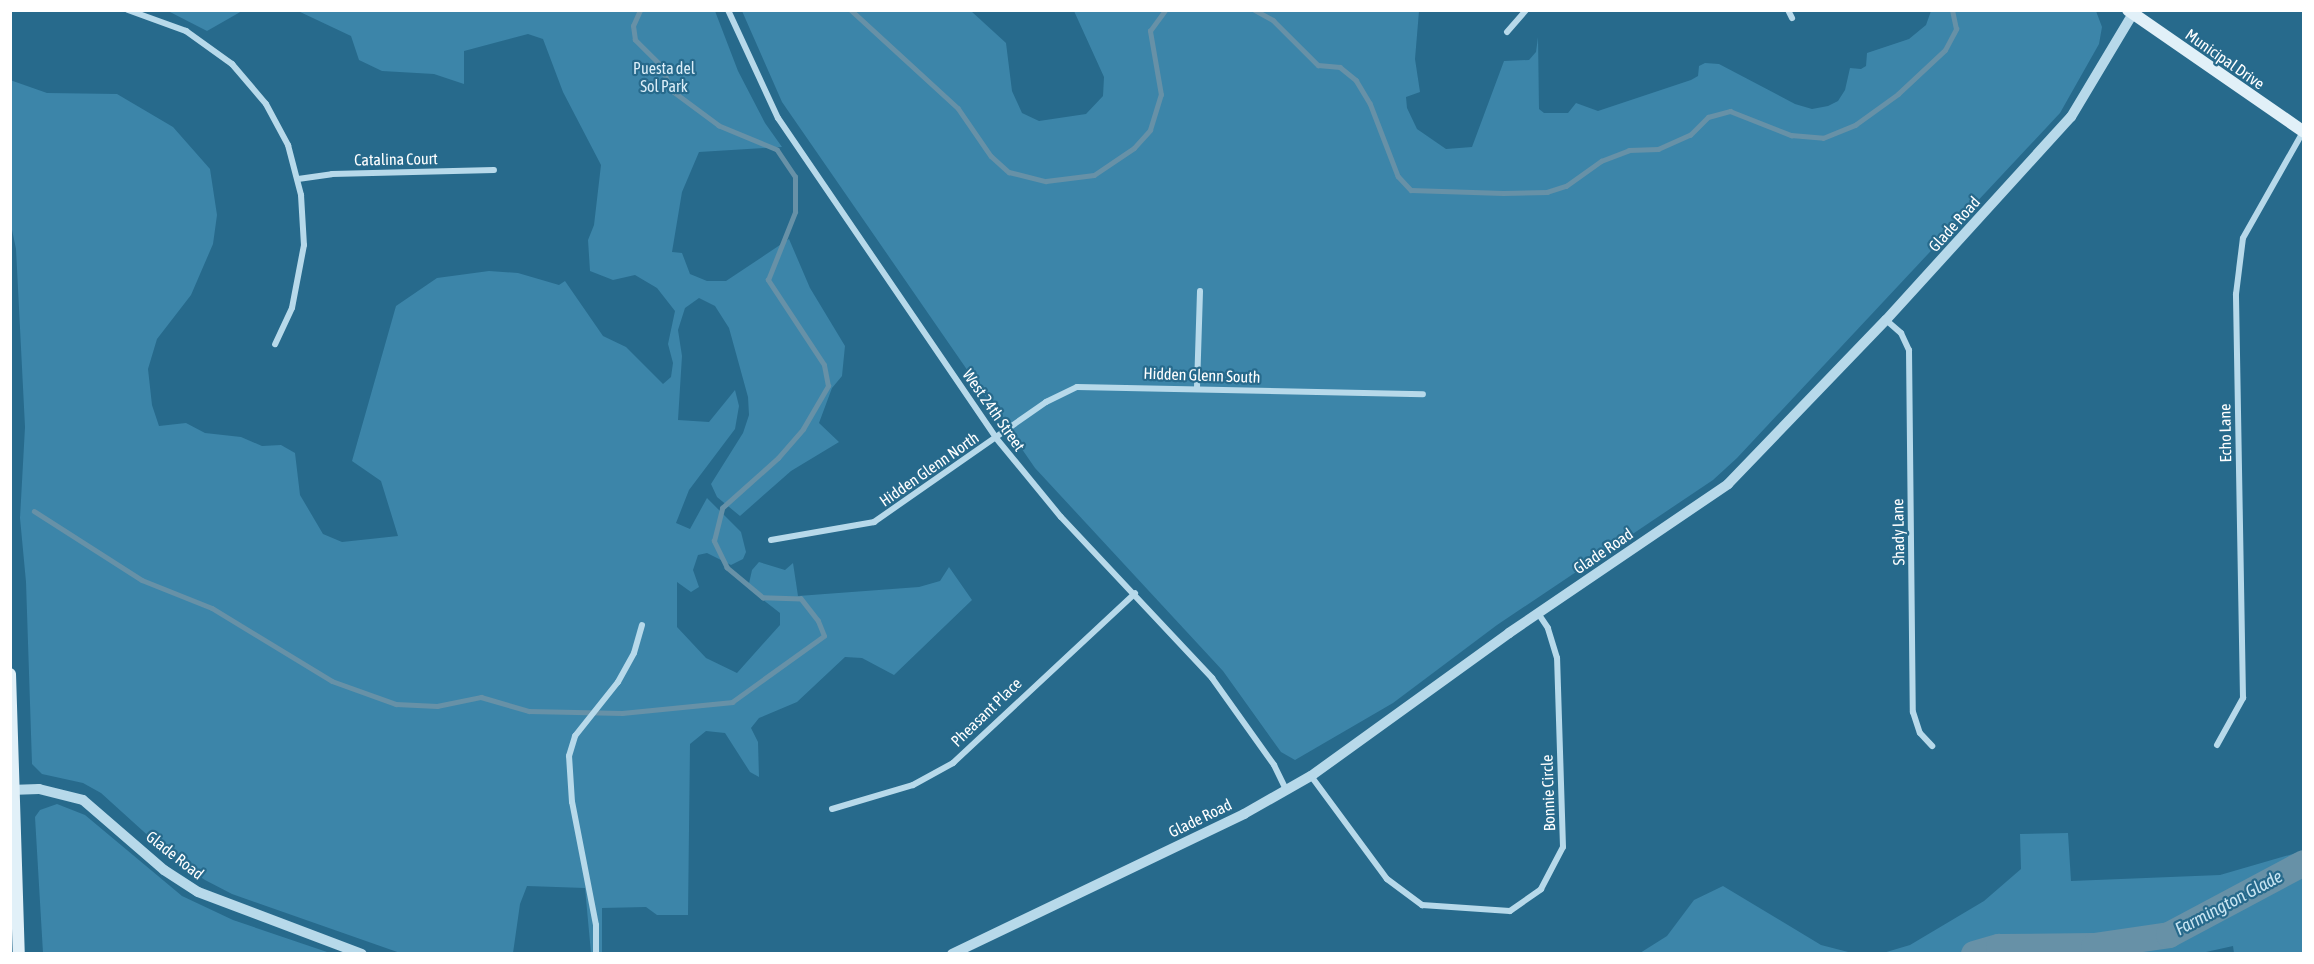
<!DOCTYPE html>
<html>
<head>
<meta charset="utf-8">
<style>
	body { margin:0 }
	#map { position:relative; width:2314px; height:964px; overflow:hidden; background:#276a8c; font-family:"Asap Condensed",sans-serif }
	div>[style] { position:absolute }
	.green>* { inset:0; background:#3c85a9 }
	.stream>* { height:4.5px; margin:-2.25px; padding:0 2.25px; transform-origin:2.25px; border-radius:2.25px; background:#6791a7 }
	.river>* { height:26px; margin:-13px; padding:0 13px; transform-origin:13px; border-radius:13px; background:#6791a7 }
	.minor>* { height:6px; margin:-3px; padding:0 3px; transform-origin:3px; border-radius:3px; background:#b7d9ea }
	.tertiary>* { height:10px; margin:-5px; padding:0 5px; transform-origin:5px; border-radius:5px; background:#b7d9ea }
	.secondary>* { height:12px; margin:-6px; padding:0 6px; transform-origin:6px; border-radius:6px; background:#e1f0f8 }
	span { translate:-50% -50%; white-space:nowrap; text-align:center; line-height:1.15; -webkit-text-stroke:4.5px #276a8c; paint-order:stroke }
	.street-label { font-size:16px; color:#fff }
	.park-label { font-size:16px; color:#dbeef8 }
	.water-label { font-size:18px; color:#c9e5f2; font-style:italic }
	.frame { position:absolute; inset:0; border:12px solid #fff; pointer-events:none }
</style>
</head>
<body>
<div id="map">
	<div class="green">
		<div style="clip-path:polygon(168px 11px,242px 10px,242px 11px,207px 31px)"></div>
		<div style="clip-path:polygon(298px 11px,715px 11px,738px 71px,765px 123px,782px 147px,699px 152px,682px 192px,672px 252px,682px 253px,690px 274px,707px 281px,726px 281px,789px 239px,810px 288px,845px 346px,842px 376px,832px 388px,819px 423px,839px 442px,791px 471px,740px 516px,717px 497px,711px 484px,743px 433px,749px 415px,748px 397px,729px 328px,715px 306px,699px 298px,685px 308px,678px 330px,682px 356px,678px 420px,709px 422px,735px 390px,739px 406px,735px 429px,689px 490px,676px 523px,690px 529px,707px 498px,741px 532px,746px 552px,743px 559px,731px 565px,707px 553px,698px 555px,693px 570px,699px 587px,691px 592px,677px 582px,677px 627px,706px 658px,737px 673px,780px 625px,780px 613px,748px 588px,752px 570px,759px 562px,785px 570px,793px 563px,798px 596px,919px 587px,940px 581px,949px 567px,972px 600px,894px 675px,862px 658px,845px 657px,797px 702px,759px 718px,751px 728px,758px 742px,759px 777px,750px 772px,725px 733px,706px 731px,690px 744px,688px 915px,657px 915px,646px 907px,602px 908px,602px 953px,591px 953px,585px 888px,527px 886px,520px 904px,513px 953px,403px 954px,232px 894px,205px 880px,175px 860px,101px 793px,83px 783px,42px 774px,32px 764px,26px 582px,20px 518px,25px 427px,16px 249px,10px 220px,10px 80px,47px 93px,117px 94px,173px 127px,210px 169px,217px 215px,213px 244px,191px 295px,157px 339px,148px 369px,152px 405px,159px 426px,186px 423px,205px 433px,241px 437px,262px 446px,281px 445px,295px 453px,300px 495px,323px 534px,342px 542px,398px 536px,381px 481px,352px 461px,396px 306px,437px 278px,489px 271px,518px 273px,559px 285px,565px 281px,603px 336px,626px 347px,663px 384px,671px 377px,673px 363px,668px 344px,675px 311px,657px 288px,635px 275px,613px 280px,590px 271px,588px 240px,594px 225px,601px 165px,563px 92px,543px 39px,528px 34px,464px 51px,464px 84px,434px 74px,382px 71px,359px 60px,351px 36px)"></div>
		<div style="clip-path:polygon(742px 11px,971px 11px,1006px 43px,1012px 91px,1022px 113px,1039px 121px,1086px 114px,1103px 96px,1104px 77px,1074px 11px,1419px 11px,1415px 59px,1420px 92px,1406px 97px,1407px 108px,1417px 129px,1446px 149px,1472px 147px,1504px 61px,1529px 60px,1536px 52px,1538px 37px,1539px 109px,1544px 113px,1568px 113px,1576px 103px,1598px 111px,1691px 80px,1698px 76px,1699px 66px,1705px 63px,1719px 64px,1795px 104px,1812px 109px,1828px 106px,1838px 101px,1845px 90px,1850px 68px,1861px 69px,1866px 66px,1867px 53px,1909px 39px,1926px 25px,1931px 11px,2096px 11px,2102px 27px,2099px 44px,2060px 113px,1737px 458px,1713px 480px,1497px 625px,1393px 703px,1295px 760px,1281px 752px,1223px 671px,1035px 468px,782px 102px)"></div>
		<div style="clip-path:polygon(57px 804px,85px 815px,182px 896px,233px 920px,330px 953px,43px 953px,35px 817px,40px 810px)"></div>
		<div style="clip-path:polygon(2068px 833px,2071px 881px,2220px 875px,2303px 851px,2303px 861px,2167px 931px,2141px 938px,2094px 944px,1998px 944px,1960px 953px,1883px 953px,1910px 945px,1984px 901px,2021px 869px,2020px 834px)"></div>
		<div style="clip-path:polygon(2303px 866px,2303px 953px,2234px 953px,2233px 946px,2197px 954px,1986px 953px,2095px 948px,2171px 937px)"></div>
		<div style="clip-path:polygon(1723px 886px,1821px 945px,1852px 953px,1640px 953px,1667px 936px,1694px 900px)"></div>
	</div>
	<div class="stream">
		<div style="left:851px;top:10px;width:145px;rotate:42.5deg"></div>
		<div style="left:958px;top:108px;width:58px;rotate:55.5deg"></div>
		<div style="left:991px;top:156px;width:24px;rotate:42deg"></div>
		<div style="left:1009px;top:172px;width:38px;rotate:14deg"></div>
		<div style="left:1046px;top:181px;width:48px;rotate:-7.1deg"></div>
		<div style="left:1094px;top:175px;width:48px;rotate:-34deg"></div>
		<div style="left:1134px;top:148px;width:24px;rotate:-48deg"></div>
		<div style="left:1150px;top:130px;width:37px;rotate:-73deg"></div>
		<div style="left:1161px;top:95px;width:65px;rotate:-99.8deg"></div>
		<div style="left:1150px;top:31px;width:26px;rotate:-54deg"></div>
		<div style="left:1255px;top:10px;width:21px;rotate:29deg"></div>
		<div style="left:1273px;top:20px;width:64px;rotate:45deg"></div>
		<div style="left:1318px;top:65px;width:22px;rotate:5deg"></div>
		<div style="left:1340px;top:67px;width:21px;rotate:39deg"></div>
		<div style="left:1356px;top:80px;width:27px;rotate:59deg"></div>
		<div style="left:1370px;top:103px;width:78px;rotate:69deg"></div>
		<div style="left:1398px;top:176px;width:19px;rotate:47deg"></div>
		<div style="left:1411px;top:190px;width:92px;rotate:1.9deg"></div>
		<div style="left:1503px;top:193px;width:44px;rotate:-1.3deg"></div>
		<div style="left:1547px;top:192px;width:20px;rotate:-18deg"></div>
		<div style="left:1566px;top:186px;width:43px;rotate:-35.5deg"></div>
		<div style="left:1601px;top:161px;width:30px;rotate:-21deg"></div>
		<div style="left:1629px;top:150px;width:29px;rotate:-2deg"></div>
		<div style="left:1658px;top:149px;width:35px;rotate:-24deg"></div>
		<div style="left:1690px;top:135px;width:25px;rotate:-45deg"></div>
		<div style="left:1708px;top:117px;width:23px;rotate:-15deg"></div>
		<div style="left:1730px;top:111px;width:66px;rotate:21.5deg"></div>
		<div style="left:1791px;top:135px;width:32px;rotate:5deg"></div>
		<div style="left:1823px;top:138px;width:35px;rotate:-22deg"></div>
		<div style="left:1855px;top:125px;width:53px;rotate:-35.8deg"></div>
		<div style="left:1898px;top:94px;width:64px;rotate:-43.1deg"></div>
		<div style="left:1945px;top:50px;width:24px;rotate:-62deg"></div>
		<div style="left:1956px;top:29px;width:19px;rotate:-102deg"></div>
		<div style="left:34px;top:511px;width:128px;rotate:32.6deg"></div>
		<div style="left:142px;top:580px;width:75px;rotate:21.8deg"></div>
		<div style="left:212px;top:608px;width:140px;rotate:31.3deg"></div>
		<div style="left:332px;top:681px;width:68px;rotate:19.8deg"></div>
		<div style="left:396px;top:704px;width:41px;rotate:2.8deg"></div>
		<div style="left:437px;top:706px;width:45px;rotate:-11.6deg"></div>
		<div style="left:481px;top:697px;width:50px;rotate:16.3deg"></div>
		<div style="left:529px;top:711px;width:93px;rotate:1.2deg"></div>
		<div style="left:622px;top:713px;width:111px;rotate:-5.7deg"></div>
		<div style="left:732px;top:702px;width:113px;rotate:-35.7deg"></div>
		<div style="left:824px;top:636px;width:16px;rotate:-112deg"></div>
		<div style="left:818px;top:621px;width:28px;rotate:-128deg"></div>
		<div style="left:801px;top:599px;width:38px;rotate:-178deg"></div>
		<div style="left:763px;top:598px;width:47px;rotate:-140.2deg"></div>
		<div style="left:727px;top:568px;width:30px;rotate:-116deg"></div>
		<div style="left:714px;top:541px;width:34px;rotate:-76deg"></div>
		<div style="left:722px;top:508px;width:75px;rotate:-41.8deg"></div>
		<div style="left:778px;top:458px;width:38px;rotate:-49deg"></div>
		<div style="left:803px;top:429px;width:50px;rotate:-59.8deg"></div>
		<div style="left:828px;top:386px;width:21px;rotate:-101deg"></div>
		<div style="left:824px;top:365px;width:102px;rotate:-123.4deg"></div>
		<div style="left:768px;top:280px;width:73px;rotate:-68.3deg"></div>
		<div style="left:795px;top:212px;width:35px;rotate:-90deg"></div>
		<div style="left:795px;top:177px;width:32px;rotate:-124deg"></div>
		<div style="left:777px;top:150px;width:63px;rotate:-157.5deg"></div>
		<div style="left:719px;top:126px;width:57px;rotate:-143.5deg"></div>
		<div style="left:673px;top:92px;width:31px;rotate:-117deg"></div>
		<div style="left:659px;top:64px;width:34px;rotate:-135deg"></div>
		<div style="left:635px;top:40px;width:14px;rotate:-98deg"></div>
		<div style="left:633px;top:26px;width:17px;rotate:-66deg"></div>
	</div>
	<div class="river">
		<div style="left:1974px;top:954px;width:26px;rotate:-16deg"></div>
		<div style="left:1999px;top:947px;width:95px;rotate:-0.6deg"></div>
		<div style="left:2094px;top:946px;width:76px;rotate:-8.3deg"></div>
		<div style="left:2169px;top:935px;width:153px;rotate:-28.1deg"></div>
	</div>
	<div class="minor">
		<div style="left:128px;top:10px;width:62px;rotate:19.9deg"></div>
		<div style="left:186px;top:31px;width:57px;rotate:35.7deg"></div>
		<div style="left:232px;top:64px;width:52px;rotate:49.6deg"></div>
		<div style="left:266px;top:104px;width:47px;rotate:61.8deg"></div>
		<div style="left:288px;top:145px;width:52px;rotate:75.4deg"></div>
		<div style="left:301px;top:195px;width:50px;rotate:86.6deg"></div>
		<div style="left:304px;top:245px;width:64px;rotate:100.8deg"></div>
		<div style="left:292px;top:308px;width:40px;rotate:115deg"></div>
		<div style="left:728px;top:10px;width:119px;rotate:65.2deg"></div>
		<div style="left:778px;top:118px;width:387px;rotate:55.7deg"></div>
		<div style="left:996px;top:438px;width:102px;rotate:50.6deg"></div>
		<div style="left:1061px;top:517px;width:221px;rotate:46.8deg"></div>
		<div style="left:1212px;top:678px;width:107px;rotate:54.5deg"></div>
		<div style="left:1274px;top:765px;width:28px;rotate:64deg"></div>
		<div style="left:1788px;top:10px;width:9px;rotate:63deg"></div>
		<div style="left:1507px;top:32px;width:29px;rotate:-49deg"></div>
		<div style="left:298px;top:179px;width:34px;rotate:-8deg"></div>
		<div style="left:332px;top:174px;width:162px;rotate:-1.4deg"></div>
		<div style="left:1886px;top:320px;width:20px;rotate:41deg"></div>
		<div style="left:1901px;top:333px;width:19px;rotate:65deg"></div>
		<div style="left:1909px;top:350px;width:362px;rotate:89.4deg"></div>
		<div style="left:1913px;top:712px;width:22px;rotate:72deg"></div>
		<div style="left:1920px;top:733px;width:18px;rotate:47deg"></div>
		<div style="left:1197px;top:387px;width:96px;rotate:-88.2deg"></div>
		<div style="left:771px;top:540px;width:105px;rotate:-9.9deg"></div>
		<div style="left:874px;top:522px;width:210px;rotate:-34.9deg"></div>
		<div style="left:1046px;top:402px;width:34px;rotate:-26deg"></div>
		<div style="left:1077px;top:387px;width:346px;rotate:1.2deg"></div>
		<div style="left:2217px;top:745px;width:54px;rotate:-61deg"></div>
		<div style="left:2243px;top:698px;width:404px;rotate:-91deg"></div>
		<div style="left:2236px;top:294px;width:56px;rotate:-82.9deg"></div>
		<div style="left:2243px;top:238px;width:122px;rotate:-60.5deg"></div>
		<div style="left:1311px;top:776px;width:128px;rotate:53.6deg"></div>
		<div style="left:1387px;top:879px;width:44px;rotate:36.6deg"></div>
		<div style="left:1422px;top:905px;width:88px;rotate:3.9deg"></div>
		<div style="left:1510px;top:911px;width:38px;rotate:-35deg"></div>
		<div style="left:1541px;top:889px;width:47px;rotate:-62.4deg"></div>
		<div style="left:1563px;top:847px;width:189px;rotate:-91.8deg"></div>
		<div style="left:1557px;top:658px;width:31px;rotate:-107deg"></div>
		<div style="left:1548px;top:628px;width:18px;rotate:-124deg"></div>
		<div style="left:832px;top:809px;width:84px;rotate:-16.5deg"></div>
		<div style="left:913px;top:785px;width:46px;rotate:-28.8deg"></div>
		<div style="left:953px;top:763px;width:249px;rotate:-43deg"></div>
		<div style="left:596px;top:954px;width:29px;rotate:-90deg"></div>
		<div style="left:596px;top:925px;width:125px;rotate:-101deg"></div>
		<div style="left:572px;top:802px;width:46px;rotate:-93.7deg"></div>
		<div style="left:569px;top:756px;width:21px;rotate:-73deg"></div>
		<div style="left:575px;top:736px;width:69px;rotate:-51.5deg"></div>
		<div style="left:618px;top:682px;width:33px;rotate:-61deg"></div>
		<div style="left:634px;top:653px;width:29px;rotate:-74deg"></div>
	</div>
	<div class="tertiary">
		<div style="left:10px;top:790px;width:29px;rotate:-2deg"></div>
		<div style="left:39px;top:789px;width:45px;rotate:14deg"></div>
		<div style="left:83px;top:800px;width:107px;rotate:40.8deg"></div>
		<div style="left:164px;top:870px;width:40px;rotate:32.9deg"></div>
		<div style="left:198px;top:892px;width:175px;rotate:20.7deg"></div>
		<div style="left:952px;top:954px;width:324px;rotate:-25.6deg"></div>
		<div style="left:1244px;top:814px;width:77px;rotate:-29.6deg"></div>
		<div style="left:1311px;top:776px;width:244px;rotate:-35.8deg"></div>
		<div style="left:1509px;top:633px;width:265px;rotate:-34.2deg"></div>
		<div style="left:1728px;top:484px;width:228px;rotate:-46.1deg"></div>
		<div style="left:1886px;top:320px;width:275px;rotate:-47.7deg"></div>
		<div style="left:2071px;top:117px;width:125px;rotate:-59.1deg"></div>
	</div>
	<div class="secondary">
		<div style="left:2128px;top:10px;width:214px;rotate:34.7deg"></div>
		<div style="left:10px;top:674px;width:280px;rotate:88.2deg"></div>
	</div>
	<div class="street-label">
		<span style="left:2225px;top:59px;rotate:35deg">Municipal Drive</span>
		<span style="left:396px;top:159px;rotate:-1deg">Catalina Court</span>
		<span style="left:1954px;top:224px;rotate:-48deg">Glade Road</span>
		<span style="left:1202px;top:375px;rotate:2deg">Hidden Glenn South</span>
		<span style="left:994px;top:410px;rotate:55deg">West 24th Street</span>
		<span style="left:2225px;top:433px;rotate:-91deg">Echo Lane</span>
		<span style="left:929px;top:469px;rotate:-35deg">Hidden Glenn North</span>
		<span style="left:1898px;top:532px;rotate:-91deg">Shady Lane</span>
		<span style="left:1603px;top:551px;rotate:-34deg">Glade Road</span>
		<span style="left:986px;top:712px;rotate:-44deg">Pheasant Place</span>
		<span style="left:1548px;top:793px;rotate:-92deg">Bonnie Circle</span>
		<span style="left:1200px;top:818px;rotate:-26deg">Glade Road</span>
		<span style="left:175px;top:855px;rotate:38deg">Glade Road</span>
	</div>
	<div class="park-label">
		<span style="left:664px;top:77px">Puesta del<br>Sol Park</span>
	</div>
	<div class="water-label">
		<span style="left:2229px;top:903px;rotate:-28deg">Farmington Glade</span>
	</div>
	<div class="frame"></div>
</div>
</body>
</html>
